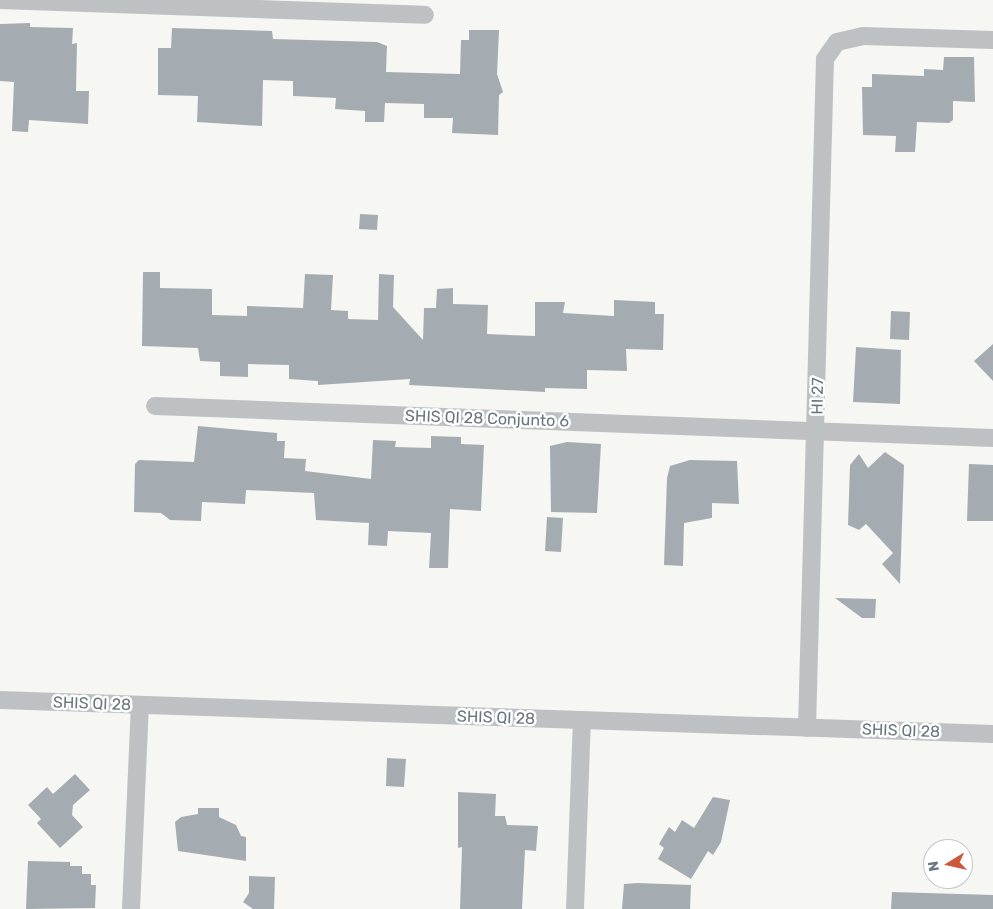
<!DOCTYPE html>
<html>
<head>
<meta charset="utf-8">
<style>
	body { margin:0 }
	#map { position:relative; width:993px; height:909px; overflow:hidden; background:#f6f6f3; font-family:Rubik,sans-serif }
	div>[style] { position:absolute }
	.building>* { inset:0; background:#a5acb1 }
	.street>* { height:18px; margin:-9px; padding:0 9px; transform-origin:9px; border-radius:9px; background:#bdc1c4 }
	span { translate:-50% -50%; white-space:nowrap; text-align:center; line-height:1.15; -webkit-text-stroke:5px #fff; paint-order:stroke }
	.street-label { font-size:16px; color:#687680 }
	.north { position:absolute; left:923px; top:839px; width:50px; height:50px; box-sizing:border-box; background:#fff; border:1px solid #c3c8cc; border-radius:50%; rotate:261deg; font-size:14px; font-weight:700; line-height:20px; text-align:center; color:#687680 }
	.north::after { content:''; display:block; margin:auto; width:18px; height:22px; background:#cd583c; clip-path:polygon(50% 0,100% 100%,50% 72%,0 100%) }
</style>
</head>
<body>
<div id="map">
	<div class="building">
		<div style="clip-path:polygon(30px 23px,30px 27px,73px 28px,72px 44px,77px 43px,76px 91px,89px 91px,88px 124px,29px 120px,28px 132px,12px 131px,14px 82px,0 81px,0 24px)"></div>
		<div style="clip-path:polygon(172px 28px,272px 31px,273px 39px,377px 42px,387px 46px,386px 72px,460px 74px,461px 40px,469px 40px,469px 30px,499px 30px,497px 74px,503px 92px,499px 95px,498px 135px,452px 133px,453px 118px,424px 118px,424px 104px,385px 103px,384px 122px,365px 122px,365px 111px,335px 109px,336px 98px,293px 96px,293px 81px,263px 80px,262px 126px,197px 122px,198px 96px,158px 95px,158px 48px,171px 48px)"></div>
		<div style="clip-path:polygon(944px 57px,974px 57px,975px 102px,953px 101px,953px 120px,949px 123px,917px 122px,915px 152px,895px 152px,896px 136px,863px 135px,862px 87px,872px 87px,872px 74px,924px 76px,924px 69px,943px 70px)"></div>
		<div style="clip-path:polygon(360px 214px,378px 215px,377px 230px,359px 229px)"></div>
		<div style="clip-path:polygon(143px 272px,160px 272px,160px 288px,212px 289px,212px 315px,247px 316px,247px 306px,303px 308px,305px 274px,333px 275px,331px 310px,348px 311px,348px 319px,378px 320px,379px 274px,394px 275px,393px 307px,423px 340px,424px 308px,436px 308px,437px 289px,453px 288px,453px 304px,488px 305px,487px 334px,535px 336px,535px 302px,565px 302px,563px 313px,614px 316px,614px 300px,655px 302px,655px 314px,664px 314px,663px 350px,626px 349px,627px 371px,587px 370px,587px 389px,545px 388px,545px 392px,409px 385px,410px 379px,318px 385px,318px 381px,289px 379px,289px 365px,248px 364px,248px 377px,220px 376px,220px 362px,200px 361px,198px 348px,142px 346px)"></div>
		<div style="clip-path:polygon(891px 311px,910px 312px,909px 340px,890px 339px)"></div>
		<div style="clip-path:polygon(993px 344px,993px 381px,974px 361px)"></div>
		<div style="clip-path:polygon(856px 347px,901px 350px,900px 404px,853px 402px)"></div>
		<div style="clip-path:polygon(198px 426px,277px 433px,277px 441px,285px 441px,284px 458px,306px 459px,305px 471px,371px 479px,373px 440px,396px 441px,395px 447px,431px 448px,431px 436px,461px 437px,461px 444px,484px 445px,481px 511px,450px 509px,448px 568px,429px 568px,431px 533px,388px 531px,387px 546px,368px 545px,369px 523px,316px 520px,314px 493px,246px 490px,245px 504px,202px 502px,201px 521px,170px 520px,161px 513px,134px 512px,135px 464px,139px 460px,194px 462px)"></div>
		<div style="clip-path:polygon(567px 442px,601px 444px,597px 513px,551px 512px,550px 446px)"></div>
		<div style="clip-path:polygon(885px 452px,904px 465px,900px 584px,882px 564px,893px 553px,866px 524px,859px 530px,848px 525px,850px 465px,859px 454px,868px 468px)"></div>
		<div style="clip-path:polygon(690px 460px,737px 461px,739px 504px,712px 503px,712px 518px,684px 523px,683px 566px,664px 565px,667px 478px,670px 466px)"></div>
		<div style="clip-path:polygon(969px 464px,993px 465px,993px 521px,967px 521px)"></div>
		<div style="clip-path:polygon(547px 517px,563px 518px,561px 552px,545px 551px)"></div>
		<div style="clip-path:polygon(835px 598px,876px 599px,875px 618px,862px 618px)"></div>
		<div style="clip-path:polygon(387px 758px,406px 759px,404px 787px,386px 786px)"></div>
		<div style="clip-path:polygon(75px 774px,90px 790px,73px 805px,72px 815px,83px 827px,60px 848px,37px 823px,41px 819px,28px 805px,47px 787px,53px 794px)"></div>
		<div style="clip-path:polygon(458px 792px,496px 794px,495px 816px,505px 816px,507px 825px,538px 826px,536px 851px,525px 850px,522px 909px,460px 909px,462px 847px,458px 848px)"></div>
		<div style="clip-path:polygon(713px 797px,730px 800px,721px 842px,713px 855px,708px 851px,691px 879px,658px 859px,664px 848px,659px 844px,669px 827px,675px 832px,682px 820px,694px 828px)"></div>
		<div style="clip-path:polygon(198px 808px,219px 808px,219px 817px,236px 825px,241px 836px,246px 837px,246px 861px,178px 851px,175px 822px,181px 817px,198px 814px)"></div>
		<div style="clip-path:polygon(28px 861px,70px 862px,70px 866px,82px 866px,82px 874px,91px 874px,91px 885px,96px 885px,95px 908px,26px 909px)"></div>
		<div style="clip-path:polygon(249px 876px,275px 877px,274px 909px,253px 909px,243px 902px,249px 893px)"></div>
		<div style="clip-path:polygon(638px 883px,691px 885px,690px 909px,622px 909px,624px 884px)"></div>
		<div style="clip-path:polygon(892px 892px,993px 895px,993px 909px,891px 909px)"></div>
	</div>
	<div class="street">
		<div style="left:0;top:0;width:425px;rotate:2deg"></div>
		<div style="left:155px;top:406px;width:839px;rotate:2.19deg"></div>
		<div style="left:0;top:700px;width:994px;rotate:1.96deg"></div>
		<div style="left:807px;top:728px;width:669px;rotate:-88.46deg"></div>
		<div style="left:825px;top:59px;width:21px;rotate:-55deg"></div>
		<div style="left:837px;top:42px;width:27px;rotate:-13deg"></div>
		<div style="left:863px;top:36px;width:130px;rotate:1.8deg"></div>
		<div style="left:131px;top:909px;width:203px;rotate:-87.5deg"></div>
		<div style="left:575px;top:909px;width:189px;rotate:-87.9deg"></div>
	</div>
	<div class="street-label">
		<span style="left:818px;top:396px;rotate:-89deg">HI 27</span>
		<span style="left:487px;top:419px;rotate:2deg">SHIS QI 28 Conjunto 6</span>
		<span style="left:92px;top:704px;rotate:2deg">SHIS QI 28</span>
		<span style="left:496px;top:718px;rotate:2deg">SHIS QI 28</span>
		<span style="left:901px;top:731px;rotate:2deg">SHIS QI 28</span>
	</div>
	<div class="north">N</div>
</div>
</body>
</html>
